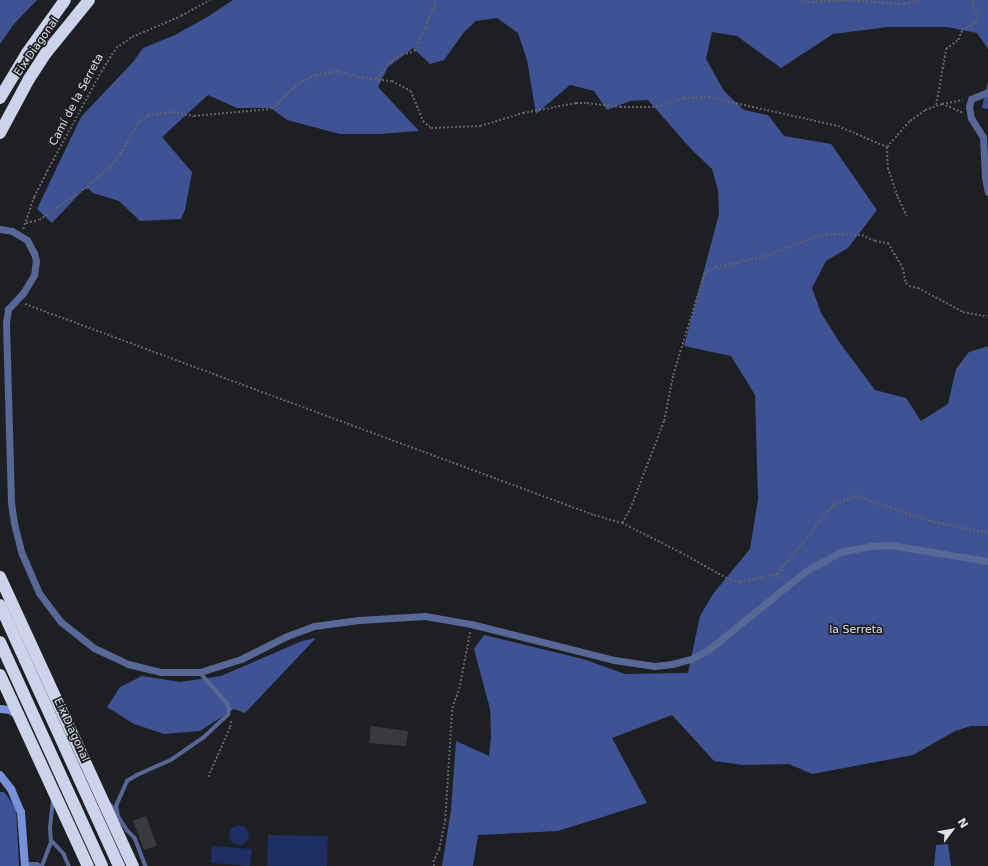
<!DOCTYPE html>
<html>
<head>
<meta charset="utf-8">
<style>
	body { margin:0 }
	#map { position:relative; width:988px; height:866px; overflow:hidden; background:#1d1f23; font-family:"DejaVu Sans",sans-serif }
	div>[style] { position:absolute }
	.green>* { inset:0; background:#1e2d63 }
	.round { border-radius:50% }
	.forest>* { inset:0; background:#3e5294 }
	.building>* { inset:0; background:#383a3f }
	.path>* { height:1.5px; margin-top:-0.75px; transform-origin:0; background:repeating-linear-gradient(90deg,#616367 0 2px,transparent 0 4px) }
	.lane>* { height:3.5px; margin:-1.75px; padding:0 1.75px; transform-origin:1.75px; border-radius:1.75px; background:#576796 }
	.street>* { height:7px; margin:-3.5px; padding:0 3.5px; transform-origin:3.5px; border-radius:3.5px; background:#576796 }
	.secondary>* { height:8px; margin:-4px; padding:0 4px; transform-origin:4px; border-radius:4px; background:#7791db }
	.highway>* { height:12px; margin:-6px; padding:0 6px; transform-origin:6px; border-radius:6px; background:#cbd4eb }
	span { translate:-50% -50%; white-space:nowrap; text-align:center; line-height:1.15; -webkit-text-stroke:3.5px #1d1f23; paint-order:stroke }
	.street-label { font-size:11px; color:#e0e2e4 }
	.park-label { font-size:11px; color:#d8e0f3 }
	.north { position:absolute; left:932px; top:810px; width:40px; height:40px; -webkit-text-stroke:3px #1d1f23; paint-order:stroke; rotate:58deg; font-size:11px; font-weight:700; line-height:16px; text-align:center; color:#e0e2e4 }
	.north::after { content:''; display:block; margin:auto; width:14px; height:18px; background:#e0e2e4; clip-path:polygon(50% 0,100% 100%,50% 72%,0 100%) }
</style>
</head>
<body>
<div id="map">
	<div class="green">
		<div class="round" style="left:229px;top:825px;width:20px;height:20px"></div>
		<div style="clip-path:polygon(268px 835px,328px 836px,327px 866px,267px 866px)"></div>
		<div style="clip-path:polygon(212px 846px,252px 849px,250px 866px,211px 863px)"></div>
	</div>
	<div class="forest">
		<div style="clip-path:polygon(0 0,37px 0,14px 24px,0 44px)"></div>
		<div style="clip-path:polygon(233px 0,988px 0,988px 49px,977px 33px,947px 27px,888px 27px,833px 34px,781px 68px,737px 36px,712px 32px,706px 59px,724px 91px,744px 110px,768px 115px,784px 136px,831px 144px,877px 210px,848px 248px,826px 261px,812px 288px,821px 313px,840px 343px,875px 390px,906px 398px,921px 421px,948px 404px,956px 369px,969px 352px,988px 346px,988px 726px,971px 726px,955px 731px,913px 755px,812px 774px,789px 764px,743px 765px,714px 761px,672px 715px,612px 738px,647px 803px,558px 831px,478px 835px,473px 866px,442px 866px,451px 810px,456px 741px,489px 756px,491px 736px,490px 709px,474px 649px,484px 635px,583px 659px,625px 674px,688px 673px,700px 616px,713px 594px,750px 549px,758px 499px,755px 395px,731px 356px,684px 346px,719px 214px,718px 190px,712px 169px,691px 149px,648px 100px,630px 101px,607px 110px,594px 91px,570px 85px,536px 114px,527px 60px,518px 33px,497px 18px,476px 21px,464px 32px,444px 60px,430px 64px,413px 48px,388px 67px,378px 87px,419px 131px,379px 134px,340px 134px,287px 120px,271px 108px,237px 108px,208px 95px,162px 137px,192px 172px,185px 210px,181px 219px,140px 221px,119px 201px,93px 193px,89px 189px,84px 189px,52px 223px,37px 209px,81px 117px,133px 62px,143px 48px,175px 35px,209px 16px)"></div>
		<div style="clip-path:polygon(988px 81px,988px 109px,982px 108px)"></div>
		<div style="clip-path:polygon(316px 638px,245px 713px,234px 709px,200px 731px,164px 734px,134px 724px,107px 707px,120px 687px,142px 676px,180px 682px,221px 676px,302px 641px)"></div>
		<div style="clip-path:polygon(0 792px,4px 792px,16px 808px,19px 866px,0 866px)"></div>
		<div style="clip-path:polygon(948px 844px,951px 866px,934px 866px,936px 845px)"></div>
	</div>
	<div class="building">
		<div style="clip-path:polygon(371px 726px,408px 731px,406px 746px,369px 743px)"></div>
		<div style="clip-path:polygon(146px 816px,157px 846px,144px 850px,133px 821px)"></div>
	</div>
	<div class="path">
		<div style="left:803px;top:0;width:5px;rotate:22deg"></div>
		<div style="left:808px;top:2px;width:38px;rotate:-3deg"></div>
		<div style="left:846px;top:0;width:58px;rotate:3.9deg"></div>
		<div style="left:904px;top:4px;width:15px;rotate:-16deg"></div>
		<div style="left:376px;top:79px;width:26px;rotate:-50deg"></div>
		<div style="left:393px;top:59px;width:10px;rotate:-24deg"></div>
		<div style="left:402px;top:55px;width:13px;rotate:-18deg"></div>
		<div style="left:414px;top:51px;width:4px;rotate:-45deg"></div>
		<div style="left:417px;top:48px;width:8px;rotate:-76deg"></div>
		<div style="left:419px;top:40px;width:14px;rotate:-60deg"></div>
		<div style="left:426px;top:28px;width:6px;rotate:-81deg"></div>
		<div style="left:427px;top:22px;width:24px;rotate:-66deg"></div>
		<div style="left:936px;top:105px;width:57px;rotate:-79.9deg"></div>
		<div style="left:946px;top:49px;width:15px;rotate:-37deg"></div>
		<div style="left:958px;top:40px;width:11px;rotate:-68deg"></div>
		<div style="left:962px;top:30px;width:13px;rotate:-27deg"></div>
		<div style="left:974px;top:24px;width:9px;rotate:-63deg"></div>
		<div style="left:978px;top:16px;width:11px;rotate:-117deg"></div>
		<div style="left:973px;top:6px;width:6px;rotate:-90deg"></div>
		<div style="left:962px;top:113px;width:22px;rotate:-156deg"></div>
		<div style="left:942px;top:104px;width:21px;rotate:-11deg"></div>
		<div style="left:887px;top:147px;width:21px;rotate:87deg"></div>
		<div style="left:888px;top:168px;width:31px;rotate:71deg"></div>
		<div style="left:898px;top:197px;width:21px;rotate:65deg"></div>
		<div style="left:26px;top:223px;width:13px;rotate:-13deg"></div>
		<div style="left:39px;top:220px;width:55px;rotate:-34.6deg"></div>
		<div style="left:84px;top:189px;width:33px;rotate:-40deg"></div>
		<div style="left:109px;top:168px;width:18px;rotate:-52deg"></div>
		<div style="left:120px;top:154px;width:34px;rotate:-60deg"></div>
		<div style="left:137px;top:124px;width:14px;rotate:-39deg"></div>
		<div style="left:148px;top:115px;width:25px;rotate:-7deg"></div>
		<div style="left:173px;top:112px;width:21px;rotate:11deg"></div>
		<div style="left:194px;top:116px;width:77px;rotate:-5.2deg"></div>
		<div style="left:271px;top:109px;width:38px;rotate:-43deg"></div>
		<div style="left:299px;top:83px;width:19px;rotate:-25deg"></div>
		<div style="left:316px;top:75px;width:20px;rotate:-11deg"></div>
		<div style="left:336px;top:71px;width:23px;rotate:15deg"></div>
		<div style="left:358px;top:77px;width:34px;rotate:7deg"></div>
		<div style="left:392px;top:81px;width:21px;rotate:28deg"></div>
		<div style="left:411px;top:91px;width:32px;rotate:68deg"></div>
		<div style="left:423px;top:121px;width:11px;rotate:41deg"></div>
		<div style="left:431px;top:128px;width:49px;rotate:-2.3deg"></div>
		<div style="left:480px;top:126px;width:45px;rotate:-16.8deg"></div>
		<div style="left:523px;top:113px;width:54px;rotate:-10.7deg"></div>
		<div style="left:576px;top:103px;width:11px"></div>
		<div style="left:587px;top:103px;width:33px;rotate:7deg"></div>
		<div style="left:620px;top:107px;width:32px"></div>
		<div style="left:652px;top:107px;width:11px;rotate:-10deg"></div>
		<div style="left:663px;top:105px;width:22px;rotate:-18deg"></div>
		<div style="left:684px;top:98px;width:25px;rotate:-2deg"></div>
		<div style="left:709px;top:97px;width:132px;rotate:12.7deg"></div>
		<div style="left:838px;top:126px;width:53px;rotate:23.2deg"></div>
		<div style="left:887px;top:147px;width:35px;rotate:-49deg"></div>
		<div style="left:910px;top:121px;width:19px;rotate:-36deg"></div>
		<div style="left:925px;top:110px;width:18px;rotate:-19deg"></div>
		<div style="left:23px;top:229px;width:34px;rotate:-71deg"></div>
		<div style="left:34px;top:197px;width:29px;rotate:-63deg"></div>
		<div style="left:47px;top:171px;width:113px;rotate:-61.4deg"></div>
		<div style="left:101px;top:72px;width:28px;rotate:-58deg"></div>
		<div style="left:116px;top:48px;width:19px;rotate:-35deg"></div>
		<div style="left:132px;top:37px;width:53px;rotate:-23.2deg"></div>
		<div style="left:181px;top:16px;width:33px;rotate:-29deg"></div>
		<div style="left:25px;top:304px;width:607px;rotate:20.35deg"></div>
		<div style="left:594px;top:515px;width:29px;rotate:16deg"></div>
		<div style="left:622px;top:523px;width:65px;rotate:26.6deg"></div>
		<div style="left:680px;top:552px;width:57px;rotate:29.2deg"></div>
		<div style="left:730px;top:580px;width:10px;rotate:11deg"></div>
		<div style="left:740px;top:582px;width:38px;rotate:-12deg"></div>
		<div style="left:777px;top:574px;width:7px;rotate:34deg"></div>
		<div style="left:622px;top:523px;width:16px;rotate:-60deg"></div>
		<div style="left:630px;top:509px;width:94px;rotate:-68.9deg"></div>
		<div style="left:664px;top:421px;width:47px;rotate:-78.9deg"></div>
		<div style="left:673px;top:375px;width:106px;rotate:-72.9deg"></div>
		<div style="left:704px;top:274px;width:14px;rotate:-30deg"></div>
		<div style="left:716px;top:267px;width:48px;rotate:-12deg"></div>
		<div style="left:763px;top:257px;width:59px;rotate:-20.9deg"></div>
		<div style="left:818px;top:236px;width:16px;rotate:-7deg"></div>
		<div style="left:834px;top:234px;width:28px;rotate:2deg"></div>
		<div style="left:862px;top:235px;width:14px;rotate:25deg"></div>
		<div style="left:875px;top:241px;width:13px;rotate:9deg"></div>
		<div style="left:888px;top:243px;width:29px;rotate:59deg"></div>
		<div style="left:903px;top:268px;width:15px;rotate:79deg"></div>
		<div style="left:906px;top:283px;width:4px;rotate:45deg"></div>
		<div style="left:909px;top:286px;width:9px;rotate:13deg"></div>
		<div style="left:918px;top:288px;width:51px;rotate:28.1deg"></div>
		<div style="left:963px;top:312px;width:25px;rotate:11deg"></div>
		<div style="left:777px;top:574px;width:87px;rotate:-51deg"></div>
		<div style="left:832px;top:506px;width:26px;rotate:-23deg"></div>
		<div style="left:856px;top:496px;width:78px;rotate:18.7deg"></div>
		<div style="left:930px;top:521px;width:59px;rotate:11.7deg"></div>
		<div style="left:208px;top:777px;width:55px;rotate:-66.3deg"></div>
		<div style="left:230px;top:727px;width:7px;rotate:-82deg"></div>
		<div style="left:434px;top:866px;width:4px;rotate:-104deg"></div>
		<div style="left:433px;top:862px;width:14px;rotate:-65deg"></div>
		<div style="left:439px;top:849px;width:30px;rotate:-78deg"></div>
		<div style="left:445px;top:820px;width:112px;rotate:-86.4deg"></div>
		<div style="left:452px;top:708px;width:20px;rotate:-70deg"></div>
		<div style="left:459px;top:689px;width:58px;rotate:-79.1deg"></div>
	</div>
	<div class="lane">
		<div style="left:111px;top:805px;width:30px;rotate:57deg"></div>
		<div style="left:127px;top:830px;width:11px;rotate:45deg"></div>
		<div style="left:135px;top:838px;width:30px;rotate:69deg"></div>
		<div style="left:118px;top:817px;width:11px;rotate:-100deg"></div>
		<div style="left:116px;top:806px;width:27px;rotate:-66deg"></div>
		<div style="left:127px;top:781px;width:12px;rotate:-31deg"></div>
		<div style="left:137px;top:775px;width:37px;rotate:-24deg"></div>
		<div style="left:171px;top:760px;width:40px;rotate:-34.9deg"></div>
		<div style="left:204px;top:737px;width:33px;rotate:-43deg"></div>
		<div style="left:228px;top:715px;width:6px;rotate:-81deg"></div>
		<div style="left:229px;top:709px;width:5px;rotate:-112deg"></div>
		<div style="left:227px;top:704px;width:41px;rotate:-131.1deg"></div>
		<div style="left:52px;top:841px;width:18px;rotate:47deg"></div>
		<div style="left:64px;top:854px;width:13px;rotate:67deg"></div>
		<div style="left:25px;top:864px;width:12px"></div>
		<div style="left:37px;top:864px;width:4px;rotate:27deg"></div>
		<div style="left:42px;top:866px;width:25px;rotate:-69deg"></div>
		<div style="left:51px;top:843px;width:15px;rotate:-94deg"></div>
		<div style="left:50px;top:828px;width:27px;rotate:-84deg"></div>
	</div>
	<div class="street">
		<div style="left:988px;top:92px;width:18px;rotate:158deg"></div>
		<div style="left:971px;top:99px;width:8px;rotate:104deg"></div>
		<div style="left:969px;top:107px;width:11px;rotate:80deg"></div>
		<div style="left:971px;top:118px;width:22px;rotate:58deg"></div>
		<div style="left:983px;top:137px;width:40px;rotate:87.1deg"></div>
		<div style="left:985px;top:177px;width:15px;rotate:79deg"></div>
		<div style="left:0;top:229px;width:12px;rotate:9deg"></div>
		<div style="left:12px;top:231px;width:17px;rotate:31deg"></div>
		<div style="left:27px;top:240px;width:15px;rotate:62deg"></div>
		<div style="left:34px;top:253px;width:8px;rotate:76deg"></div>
		<div style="left:36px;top:261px;width:14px;rotate:98deg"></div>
		<div style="left:34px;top:275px;width:21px;rotate:121deg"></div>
		<div style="left:23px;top:293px;width:22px;rotate:133deg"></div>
		<div style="left:8px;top:309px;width:14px;rotate:98deg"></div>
		<div style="left:6px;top:323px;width:179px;rotate:88.4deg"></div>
		<div style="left:11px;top:502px;width:21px;rotate:82deg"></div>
		<div style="left:14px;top:523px;width:32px;rotate:76deg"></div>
		<div style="left:22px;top:554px;width:43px;rotate:66.4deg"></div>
		<div style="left:39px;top:593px;width:36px;rotate:53deg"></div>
		<div style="left:61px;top:622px;width:42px;rotate:38.2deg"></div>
		<div style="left:94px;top:648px;width:38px;rotate:25deg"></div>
		<div style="left:128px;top:664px;width:34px;rotate:14deg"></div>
		<div style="left:161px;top:672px;width:39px"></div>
		<div style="left:200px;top:672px;width:43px;rotate:-17.6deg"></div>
		<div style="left:241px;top:659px;width:51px;rotate:-26.6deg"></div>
		<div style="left:287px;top:636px;width:29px;rotate:-20deg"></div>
		<div style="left:314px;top:626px;width:45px;rotate:-7.6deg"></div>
		<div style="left:359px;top:620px;width:66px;rotate:-3.5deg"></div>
		<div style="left:425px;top:616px;width:47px;rotate:9.9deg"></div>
		<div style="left:471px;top:624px;width:147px;rotate:14.1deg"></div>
		<div style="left:614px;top:660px;width:41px;rotate:8.3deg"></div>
		<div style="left:655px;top:666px;width:17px;rotate:-7deg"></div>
		<div style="left:672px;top:664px;width:20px;rotate:-15deg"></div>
		<div style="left:691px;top:659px;width:19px;rotate:-28deg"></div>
		<div style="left:708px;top:650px;width:126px;rotate:-38.9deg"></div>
		<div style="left:806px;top:571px;width:39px;rotate:-29deg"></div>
		<div style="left:840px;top:552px;width:33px;rotate:-11deg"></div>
		<div style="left:872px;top:546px;width:18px;rotate:-3deg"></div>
		<div style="left:890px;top:545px;width:99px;rotate:9.3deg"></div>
	</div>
	<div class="secondary">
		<div style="left:0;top:709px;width:10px;rotate:6deg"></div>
		<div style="left:10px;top:710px;width:9px;rotate:36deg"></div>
		<div style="left:0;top:775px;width:18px;rotate:52deg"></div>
		<div style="left:11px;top:789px;width:25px;rotate:67deg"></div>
		<div style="left:21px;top:812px;width:54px;rotate:85.8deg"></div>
	</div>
	<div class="highway">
		<div style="left:0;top:98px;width:52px;rotate:-59deg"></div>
		<div style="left:27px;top:53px;width:65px;rotate:-54.4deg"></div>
		<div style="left:0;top:133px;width:61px;rotate:-61.8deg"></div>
		<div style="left:29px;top:79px;width:31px;rotate:-57deg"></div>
		<div style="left:46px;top:53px;width:68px;rotate:-50.9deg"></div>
		<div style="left:0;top:577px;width:318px;rotate:65.3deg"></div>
		<div style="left:0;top:605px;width:287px;rotate:65.5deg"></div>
		<div style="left:0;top:642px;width:246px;rotate:65.5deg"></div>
		<div style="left:0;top:675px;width:210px;rotate:65.3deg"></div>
	</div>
	<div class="street-label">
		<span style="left:37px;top:47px;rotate:-55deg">Eix Diagonal</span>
		<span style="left:77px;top:100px;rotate:-62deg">Camí de la Serreta</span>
		<span style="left:71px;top:730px;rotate:65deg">Eix Diagonal</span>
	</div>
	<div class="park-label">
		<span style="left:856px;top:630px">la Serreta</span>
	</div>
	<div class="north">N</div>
</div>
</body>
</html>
